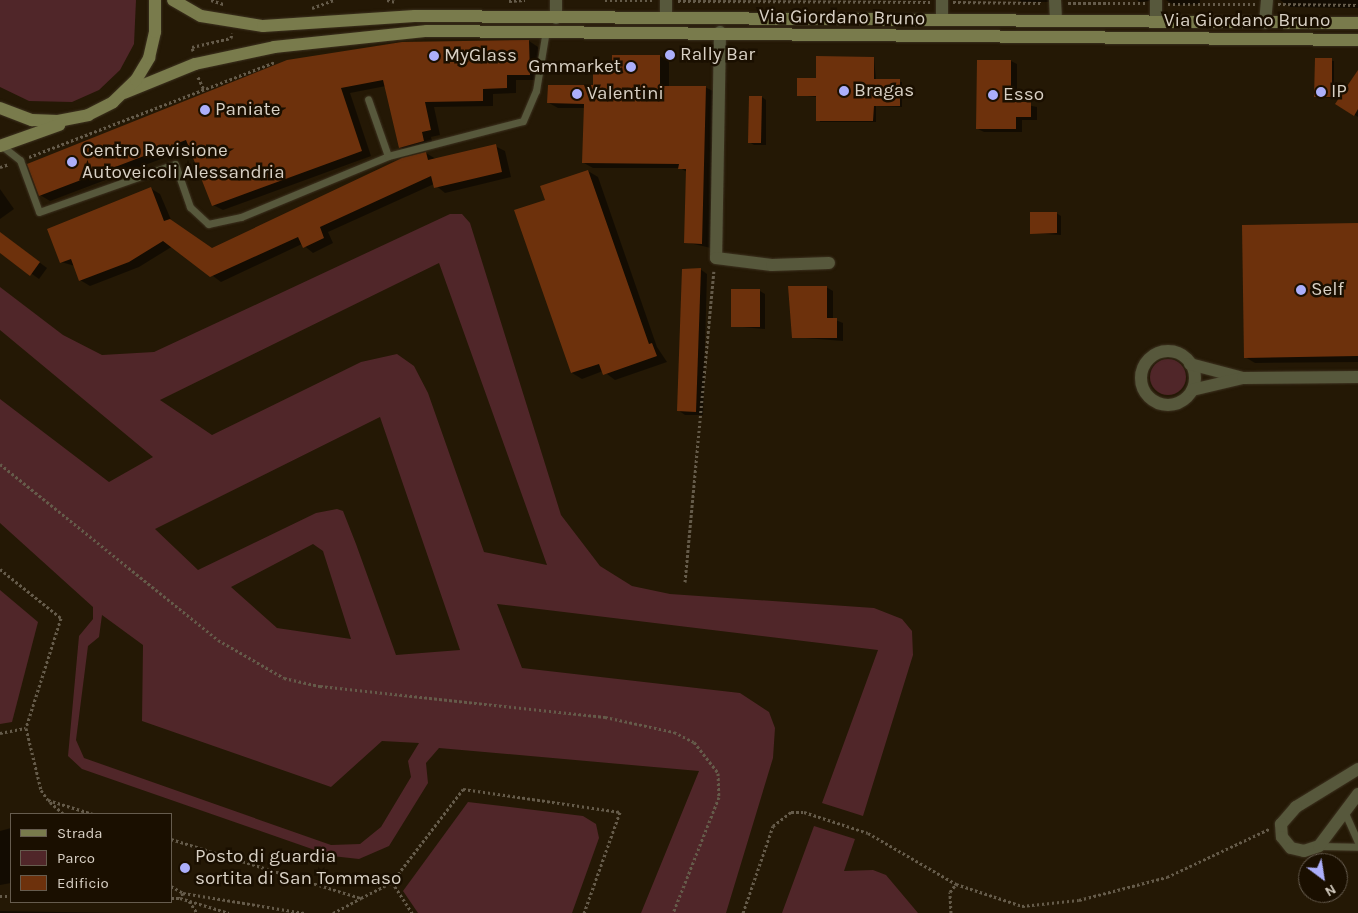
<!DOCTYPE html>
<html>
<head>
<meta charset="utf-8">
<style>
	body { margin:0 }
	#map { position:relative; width:1358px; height:913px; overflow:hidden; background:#241805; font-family:Karla,sans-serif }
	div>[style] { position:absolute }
	.green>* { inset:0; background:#502629 }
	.round { border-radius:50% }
	.shadow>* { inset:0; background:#0007 }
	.building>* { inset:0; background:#6d310c }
	.path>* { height:3px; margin-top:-1.5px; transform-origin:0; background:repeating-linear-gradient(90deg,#655b4a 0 2.5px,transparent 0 5px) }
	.roads { filter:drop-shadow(0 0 1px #3d3220) drop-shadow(0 0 1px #3d3220) }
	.service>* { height:7px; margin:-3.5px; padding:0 3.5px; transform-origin:3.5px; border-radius:3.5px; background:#57583c }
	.minor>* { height:12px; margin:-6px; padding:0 6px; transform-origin:6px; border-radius:6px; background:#57583c }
	.minor>.ring { margin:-6px; padding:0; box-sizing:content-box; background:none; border:12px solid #57583c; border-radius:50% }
	.secondary>* { height:12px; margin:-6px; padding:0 6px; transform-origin:6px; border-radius:6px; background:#797b4c }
	.dots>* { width:14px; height:14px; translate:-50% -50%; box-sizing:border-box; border:2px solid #1a0f00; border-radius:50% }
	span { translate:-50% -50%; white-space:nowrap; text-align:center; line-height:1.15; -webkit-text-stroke:5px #1a0f00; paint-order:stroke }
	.street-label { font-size:19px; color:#d8d0c4 }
	.poi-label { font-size:19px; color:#d8d0c4 }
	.left { translate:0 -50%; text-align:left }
	.right { translate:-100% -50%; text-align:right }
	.legend { position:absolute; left:10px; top:813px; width:162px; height:90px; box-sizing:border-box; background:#1a0f00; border:1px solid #665c4e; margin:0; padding:6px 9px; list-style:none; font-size:15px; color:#d8d0c4 }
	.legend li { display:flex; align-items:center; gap:10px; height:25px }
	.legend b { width:25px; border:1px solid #665c4e }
	.north { position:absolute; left:1298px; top:853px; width:50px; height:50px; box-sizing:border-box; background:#1a0f00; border:1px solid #665c4e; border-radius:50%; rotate:149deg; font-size:14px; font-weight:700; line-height:20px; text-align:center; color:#d8d0c4 }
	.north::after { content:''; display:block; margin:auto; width:18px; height:22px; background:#acaffb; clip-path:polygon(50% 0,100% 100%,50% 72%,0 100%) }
</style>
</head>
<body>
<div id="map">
	<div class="green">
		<div style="clip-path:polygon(0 0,136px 0,134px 44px,120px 70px,99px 90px,72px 102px,29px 101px,0 87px)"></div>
		<div style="clip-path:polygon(evenodd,450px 214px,462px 214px,470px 223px,561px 515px,600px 566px,632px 586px,670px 594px,874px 608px,902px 619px,912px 631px,913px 655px,863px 816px,822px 803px,878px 650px,497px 604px,522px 668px,740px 693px,769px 712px,775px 728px,773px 758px,726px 913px,641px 913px,699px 771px,439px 748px,426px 763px,428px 783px,389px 846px,359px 859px,332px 856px,82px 769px,68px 756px,79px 636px,93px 619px,93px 607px,0 523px,0 399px,109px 482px,153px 457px,0 330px,0 287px,63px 335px,102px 355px,154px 352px,450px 214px,439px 263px,547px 565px,484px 552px,428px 393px,414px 366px,397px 354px,361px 362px,212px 435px,160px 400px,439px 263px,450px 214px,380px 417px,460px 650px,396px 655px,356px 544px,343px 511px,337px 509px,316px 513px,198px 570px,155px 529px,380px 417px,450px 214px,313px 544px,323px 551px,351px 639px,277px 628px,231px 587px,313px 544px,450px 214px,102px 615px,143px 645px,142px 721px,331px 787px,382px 741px,419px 743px,408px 761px,411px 777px,381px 827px,360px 844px,331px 845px,84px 758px,76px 740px,88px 646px,99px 637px,102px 615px)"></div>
		<div class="round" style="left:1150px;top:359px;width:36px;height:36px"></div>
		<div style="clip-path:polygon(0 590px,38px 622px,12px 722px,0 724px)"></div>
		<div style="clip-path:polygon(468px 802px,583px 816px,596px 824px,599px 838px,572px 913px,418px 913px,403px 891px)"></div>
		<div style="clip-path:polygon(814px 826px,855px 839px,844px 871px,873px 870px,886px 875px,918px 913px,782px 913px)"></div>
	</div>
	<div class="shadow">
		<div style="clip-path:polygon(1019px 0,1049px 0,1049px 2px,1022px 2px)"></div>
		<div style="clip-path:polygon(1137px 0,1160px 0,1140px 2px)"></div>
		<div style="clip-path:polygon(1166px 0,1200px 0,1200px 4px,1174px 5px)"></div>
		<div style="clip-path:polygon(1358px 0,1358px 8px,1290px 7px,1280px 0)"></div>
		<div style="clip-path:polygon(529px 41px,538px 47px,539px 80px,516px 80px,516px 93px,493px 94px,493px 106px,434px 107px,440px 135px,431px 137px,433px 146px,410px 152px,400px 147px,386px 86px,350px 93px,371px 156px,223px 210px,213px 205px,190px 148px,50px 201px,40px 195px,29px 165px)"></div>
		<div style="clip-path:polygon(660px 56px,669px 62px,669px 87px,705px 87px,715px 92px,711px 248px,685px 242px,687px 172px,680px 168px,593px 168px,584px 163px,585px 108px,558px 108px,549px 103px,595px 86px,613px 72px)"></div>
		<div style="clip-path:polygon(874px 58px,876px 80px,902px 82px,902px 107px,876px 106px,876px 122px,820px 122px,817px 97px,798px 95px,817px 79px)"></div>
		<div style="clip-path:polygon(1316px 59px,1334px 61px,1334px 98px,1316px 97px)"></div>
		<div style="clip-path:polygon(1011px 61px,1017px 64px,1017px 103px,1037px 107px,1037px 120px,1022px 120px,1022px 132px,984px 132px,978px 129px)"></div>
		<div style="clip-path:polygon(1358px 91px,1358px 117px,1337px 103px)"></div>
		<div style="clip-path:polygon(762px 97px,766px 100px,766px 145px,754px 145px,749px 142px)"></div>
		<div style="clip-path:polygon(495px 146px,505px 151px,511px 177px,445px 193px,434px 184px,328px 232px,333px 243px,313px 253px,302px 244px,221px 282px,173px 246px,139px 267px,90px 286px,80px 280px,75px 266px,61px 262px,150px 188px,160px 194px,172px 222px,212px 249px,426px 153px,436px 159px)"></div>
		<div style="clip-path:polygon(588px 171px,598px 177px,657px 347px,667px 362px,615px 380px,603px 371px,582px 379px,572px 373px,546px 200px)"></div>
		<div style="clip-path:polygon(0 189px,14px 209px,0 219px)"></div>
		<div style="clip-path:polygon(1056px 213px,1061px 216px,1061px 235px,1031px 233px)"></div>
		<div style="clip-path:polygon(1358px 224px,1358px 362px,1255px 363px,1245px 357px)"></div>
		<div style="clip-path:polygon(0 233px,47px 268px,39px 279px,0 251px)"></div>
		<div style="clip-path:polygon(700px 269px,707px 274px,703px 415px,685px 415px,678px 410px)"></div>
		<div style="clip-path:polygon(826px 287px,833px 291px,833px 319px,843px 323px,843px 341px,793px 337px)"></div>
		<div style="clip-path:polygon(760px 291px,765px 294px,765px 329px,732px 326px)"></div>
		<div style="clip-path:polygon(11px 828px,11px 883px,0 885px,0 831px)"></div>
		<div style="clip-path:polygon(0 911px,121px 913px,0 913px)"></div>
	</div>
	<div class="building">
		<div style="clip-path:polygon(529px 40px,530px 75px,507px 75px,507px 88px,483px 89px,483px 101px,425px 102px,431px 130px,422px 132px,424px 141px,399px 148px,383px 80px,341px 88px,362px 151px,212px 206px,186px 140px,39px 196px,27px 164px,287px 60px,402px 42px)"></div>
		<div style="clip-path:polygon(612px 55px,660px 55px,660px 86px,706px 86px,702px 244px,684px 243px,686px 169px,678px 169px,679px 164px,582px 163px,584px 104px,547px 103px,548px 85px,593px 85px,593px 71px,612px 71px)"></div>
		<div style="clip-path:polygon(816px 56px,874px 57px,874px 79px,900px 79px,900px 106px,874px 106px,873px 121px,816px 121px,816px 96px,797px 96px,797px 78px,816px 78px)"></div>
		<div style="clip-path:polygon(1315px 58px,1332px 58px,1332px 97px,1314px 97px)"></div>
		<div style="clip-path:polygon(977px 60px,1011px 60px,1011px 102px,1031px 102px,1031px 117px,1016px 117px,1016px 129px,976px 129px)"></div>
		<div style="clip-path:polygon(1358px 70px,1358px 109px,1354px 116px,1335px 104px)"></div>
		<div style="clip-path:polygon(749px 96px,762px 96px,761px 143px,748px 143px)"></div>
		<div style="clip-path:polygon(496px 144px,502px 172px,434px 188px,431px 176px,320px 227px,324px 238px,303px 248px,298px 237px,210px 277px,163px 241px,129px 262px,79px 281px,71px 259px,60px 263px,47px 229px,151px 187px,164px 221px,170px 219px,212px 248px,402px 158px,426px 152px,428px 160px)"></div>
		<div style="clip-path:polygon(588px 170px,649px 344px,652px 343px,657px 356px,603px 375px,599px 364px,571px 373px,514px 210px,545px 200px,540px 186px)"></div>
		<div style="clip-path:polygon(1030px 212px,1057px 212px,1057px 233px,1030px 234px)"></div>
		<div style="clip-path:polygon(1358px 223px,1358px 356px,1244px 358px,1242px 225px)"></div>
		<div style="clip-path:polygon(0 232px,40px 262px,30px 276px,0 253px)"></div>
		<div style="clip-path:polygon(701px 268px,696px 412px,677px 411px,682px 269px)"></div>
		<div style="clip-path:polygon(788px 286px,827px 286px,827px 318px,837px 318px,837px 338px,792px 338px)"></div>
		<div style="clip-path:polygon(731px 289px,760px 289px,760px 327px,731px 327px)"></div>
	</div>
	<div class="path">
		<div style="left:211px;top:0;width:13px;rotate:18deg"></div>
		<div style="left:387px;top:0;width:9px;rotate:13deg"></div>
		<div style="left:605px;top:0;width:50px"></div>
		<div style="left:509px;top:1px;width:16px;rotate:-4deg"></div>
		<div style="left:678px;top:1px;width:252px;rotate:0.2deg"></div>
		<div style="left:953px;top:2px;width:89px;rotate:0.6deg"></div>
		<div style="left:1068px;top:3px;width:77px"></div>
		<div style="left:1168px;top:4px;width:87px"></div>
		<div style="left:1278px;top:4px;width:80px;rotate:0.7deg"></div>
		<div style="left:312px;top:8px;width:23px;rotate:-20deg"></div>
		<div style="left:193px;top:51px;width:4px;rotate:-104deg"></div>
		<div style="left:192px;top:47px;width:40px;rotate:-13deg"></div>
		<div style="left:231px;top:38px;width:5px;rotate:-79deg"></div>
		<div style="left:198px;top:77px;width:14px;rotate:65deg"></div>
		<div style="left:29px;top:157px;width:264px;rotate:-21.1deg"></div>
		<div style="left:0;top:167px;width:9px;rotate:-18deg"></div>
		<div style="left:0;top:464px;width:280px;rotate:38.9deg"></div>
		<div style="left:218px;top:640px;width:76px;rotate:29.9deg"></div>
		<div style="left:284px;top:678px;width:37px;rotate:13deg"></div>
		<div style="left:320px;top:686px;width:287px;rotate:6.2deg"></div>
		<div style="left:605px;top:717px;width:71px;rotate:12.3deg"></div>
		<div style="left:674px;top:732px;width:22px;rotate:27deg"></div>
		<div style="left:694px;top:742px;width:39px;rotate:52deg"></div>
		<div style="left:718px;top:773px;width:24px;rotate:88deg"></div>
		<div style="left:719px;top:797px;width:125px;rotate:111.6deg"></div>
		<div style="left:0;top:569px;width:78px;rotate:38.8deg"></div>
		<div style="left:61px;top:618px;width:115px;rotate:107.7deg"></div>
		<div style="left:26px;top:728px;width:64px;rotate:76.4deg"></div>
		<div style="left:41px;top:790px;width:12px;rotate:55deg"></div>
		<div style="left:48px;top:800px;width:47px;rotate:17.3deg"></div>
		<div style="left:685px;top:582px;width:312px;rotate:-84.7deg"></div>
		<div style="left:0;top:733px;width:26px;rotate:-11deg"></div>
		<div style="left:50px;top:802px;width:18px;rotate:41deg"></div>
		<div style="left:171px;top:839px;width:199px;rotate:17.3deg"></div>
		<div style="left:361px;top:898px;width:35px;rotate:-27deg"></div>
		<div style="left:392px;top:882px;width:117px;rotate:-52.6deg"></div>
		<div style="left:463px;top:789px;width:159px;rotate:8.3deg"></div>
		<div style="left:620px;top:812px;width:107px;rotate:109.6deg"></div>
		<div style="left:392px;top:882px;width:37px;rotate:57deg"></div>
		<div style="left:171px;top:886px;width:14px;rotate:30deg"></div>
		<div style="left:183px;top:893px;width:123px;rotate:9.4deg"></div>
		<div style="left:183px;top:893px;width:6px;rotate:121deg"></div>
		<div style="left:180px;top:898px;width:51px;rotate:17deg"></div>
		<div style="left:0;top:896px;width:11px"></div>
		<div style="left:171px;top:898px;width:10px"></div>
		<div style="left:189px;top:901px;width:14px;rotate:56deg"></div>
		<div style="left:333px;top:913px;width:32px;rotate:-28deg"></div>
		<div style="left:743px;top:913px;width:92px;rotate:-71deg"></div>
		<div style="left:773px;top:826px;width:23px;rotate:-38deg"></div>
		<div style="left:791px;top:812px;width:13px"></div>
		<div style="left:804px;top:812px;width:67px;rotate:18.2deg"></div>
		<div style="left:868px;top:833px;width:102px;rotate:30.1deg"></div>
		<div style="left:951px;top:913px;width:21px;rotate:-93deg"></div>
		<div style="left:950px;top:892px;width:10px;rotate:-53deg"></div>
		<div style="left:956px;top:884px;width:70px;rotate:18.4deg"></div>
		<div style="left:1022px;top:906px;width:57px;rotate:-6deg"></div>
		<div style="left:1079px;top:900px;width:91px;rotate:-14.6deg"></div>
		<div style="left:1167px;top:877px;width:113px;rotate:-25.2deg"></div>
	</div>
	<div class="roads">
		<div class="service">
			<div style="left:2px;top:146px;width:23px;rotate:38deg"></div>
			<div style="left:20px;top:160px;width:55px;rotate:69.9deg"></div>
			<div style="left:39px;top:212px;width:144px;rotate:-19.4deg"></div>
			<div style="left:175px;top:164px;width:46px;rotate:70.8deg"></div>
			<div style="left:190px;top:207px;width:25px;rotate:43deg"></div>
			<div style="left:208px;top:224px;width:34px;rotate:-12deg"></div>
			<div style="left:241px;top:217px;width:159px;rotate:-22.5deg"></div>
			<div style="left:388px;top:156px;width:60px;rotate:-109.3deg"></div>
			<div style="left:388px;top:156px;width:139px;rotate:-14.5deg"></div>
			<div style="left:523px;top:121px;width:33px;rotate:-67deg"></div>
			<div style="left:536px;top:91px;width:62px;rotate:-80.7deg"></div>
			<div style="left:1345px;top:813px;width:32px;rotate:66deg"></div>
			<div style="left:1319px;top:846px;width:39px;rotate:1deg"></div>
		</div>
		<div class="minor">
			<div style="left:556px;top:0;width:18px;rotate:90deg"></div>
			<div style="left:666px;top:0;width:18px;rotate:90deg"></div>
			<div style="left:942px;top:0;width:20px;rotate:90deg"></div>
			<div style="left:1055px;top:0;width:21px;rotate:87deg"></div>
			<div style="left:1156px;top:0;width:22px;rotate:90deg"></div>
			<div style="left:1265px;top:23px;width:23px;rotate:-85deg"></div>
			<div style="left:720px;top:32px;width:226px;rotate:91deg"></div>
			<div style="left:716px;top:258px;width:56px;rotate:7.1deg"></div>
			<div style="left:772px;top:265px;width:57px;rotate:-2deg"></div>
			<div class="ring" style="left:1141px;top:351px;width:42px;height:42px"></div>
			<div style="left:1190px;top:364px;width:55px;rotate:14.8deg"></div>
			<div style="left:1243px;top:378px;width:52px;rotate:166.8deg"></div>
			<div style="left:1243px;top:378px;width:115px;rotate:-0.5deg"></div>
			<div style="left:1358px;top:769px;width:73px;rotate:148.5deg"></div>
			<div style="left:1296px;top:807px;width:23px;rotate:131deg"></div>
			<div style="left:1281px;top:824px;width:13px;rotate:86deg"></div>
			<div style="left:1282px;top:837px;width:14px;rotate:51deg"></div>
			<div style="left:1291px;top:848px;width:13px;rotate:13deg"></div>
			<div style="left:1304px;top:851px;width:16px;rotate:-18deg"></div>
			<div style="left:1319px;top:846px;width:65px;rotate:-53.1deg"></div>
		</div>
		<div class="secondary">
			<div style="left:173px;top:0;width:32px;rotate:30deg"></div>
			<div style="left:201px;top:16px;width:63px;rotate:9.2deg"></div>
			<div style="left:263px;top:26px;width:152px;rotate:-3.8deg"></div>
			<div style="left:415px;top:16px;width:943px;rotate:0.43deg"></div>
			<div style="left:124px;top:93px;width:77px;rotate:-22.2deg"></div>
			<div style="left:195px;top:64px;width:81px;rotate:-12.1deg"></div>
			<div style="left:274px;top:47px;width:154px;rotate:-6deg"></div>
			<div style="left:427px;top:31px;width:931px;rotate:0.55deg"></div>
			<div style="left:0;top:108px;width:34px;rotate:21deg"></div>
			<div style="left:32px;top:120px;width:26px;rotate:2deg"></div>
			<div style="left:58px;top:121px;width:31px;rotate:-11deg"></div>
			<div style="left:88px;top:115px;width:28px;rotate:-27deg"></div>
			<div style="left:113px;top:102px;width:32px;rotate:-44deg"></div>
			<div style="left:136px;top:80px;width:26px;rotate:-59deg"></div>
			<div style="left:149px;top:58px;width:27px;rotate:-77deg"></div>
			<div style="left:155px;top:32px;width:32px;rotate:-90deg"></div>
			<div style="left:0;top:146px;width:63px;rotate:-19.6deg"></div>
		</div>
	</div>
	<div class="dots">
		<div style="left:670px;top:55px;background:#acaffb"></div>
		<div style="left:434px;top:56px;background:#acaffb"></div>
		<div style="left:631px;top:67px;background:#acaffb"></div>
		<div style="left:844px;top:91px;background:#acaffb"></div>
		<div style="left:1321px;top:92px;background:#acaffb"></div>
		<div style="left:577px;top:94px;background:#acaffb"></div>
		<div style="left:993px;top:95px;background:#acaffb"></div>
		<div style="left:205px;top:110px;background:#acaffb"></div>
		<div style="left:72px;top:162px;background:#acaffb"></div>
		<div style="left:1301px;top:290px;background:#acaffb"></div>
		<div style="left:185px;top:868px;background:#acaffb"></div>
	</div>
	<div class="street-label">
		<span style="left:842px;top:18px;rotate:1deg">Via Giordano Bruno</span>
		<span style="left:1247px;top:21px">Via Giordano Bruno</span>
	</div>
	<div class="poi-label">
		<span class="left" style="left:680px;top:55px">Rally Bar</span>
		<span class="left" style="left:444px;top:56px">MyGlass</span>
		<span class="right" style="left:621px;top:67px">Gmmarket</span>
		<span class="left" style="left:854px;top:91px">Bragas</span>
		<span class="left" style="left:1331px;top:92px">IP</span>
		<span class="left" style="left:587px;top:94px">Valentini</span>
		<span class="left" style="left:1003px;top:95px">Esso</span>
		<span class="left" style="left:215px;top:110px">Paniate</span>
		<span class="left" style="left:82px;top:162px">Centro Revisione<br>Autoveicoli Alessandria</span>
		<span class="left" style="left:1311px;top:290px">Self</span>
		<span class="left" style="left:195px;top:868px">Posto di guardia<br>sortita di San Tommaso</span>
	</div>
	<ul class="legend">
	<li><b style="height:6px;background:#797b4c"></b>Strada</li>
	<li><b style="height:14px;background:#502629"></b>Parco</li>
	<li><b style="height:14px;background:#6d310c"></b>Edificio</li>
	</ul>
	<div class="north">N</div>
</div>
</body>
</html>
